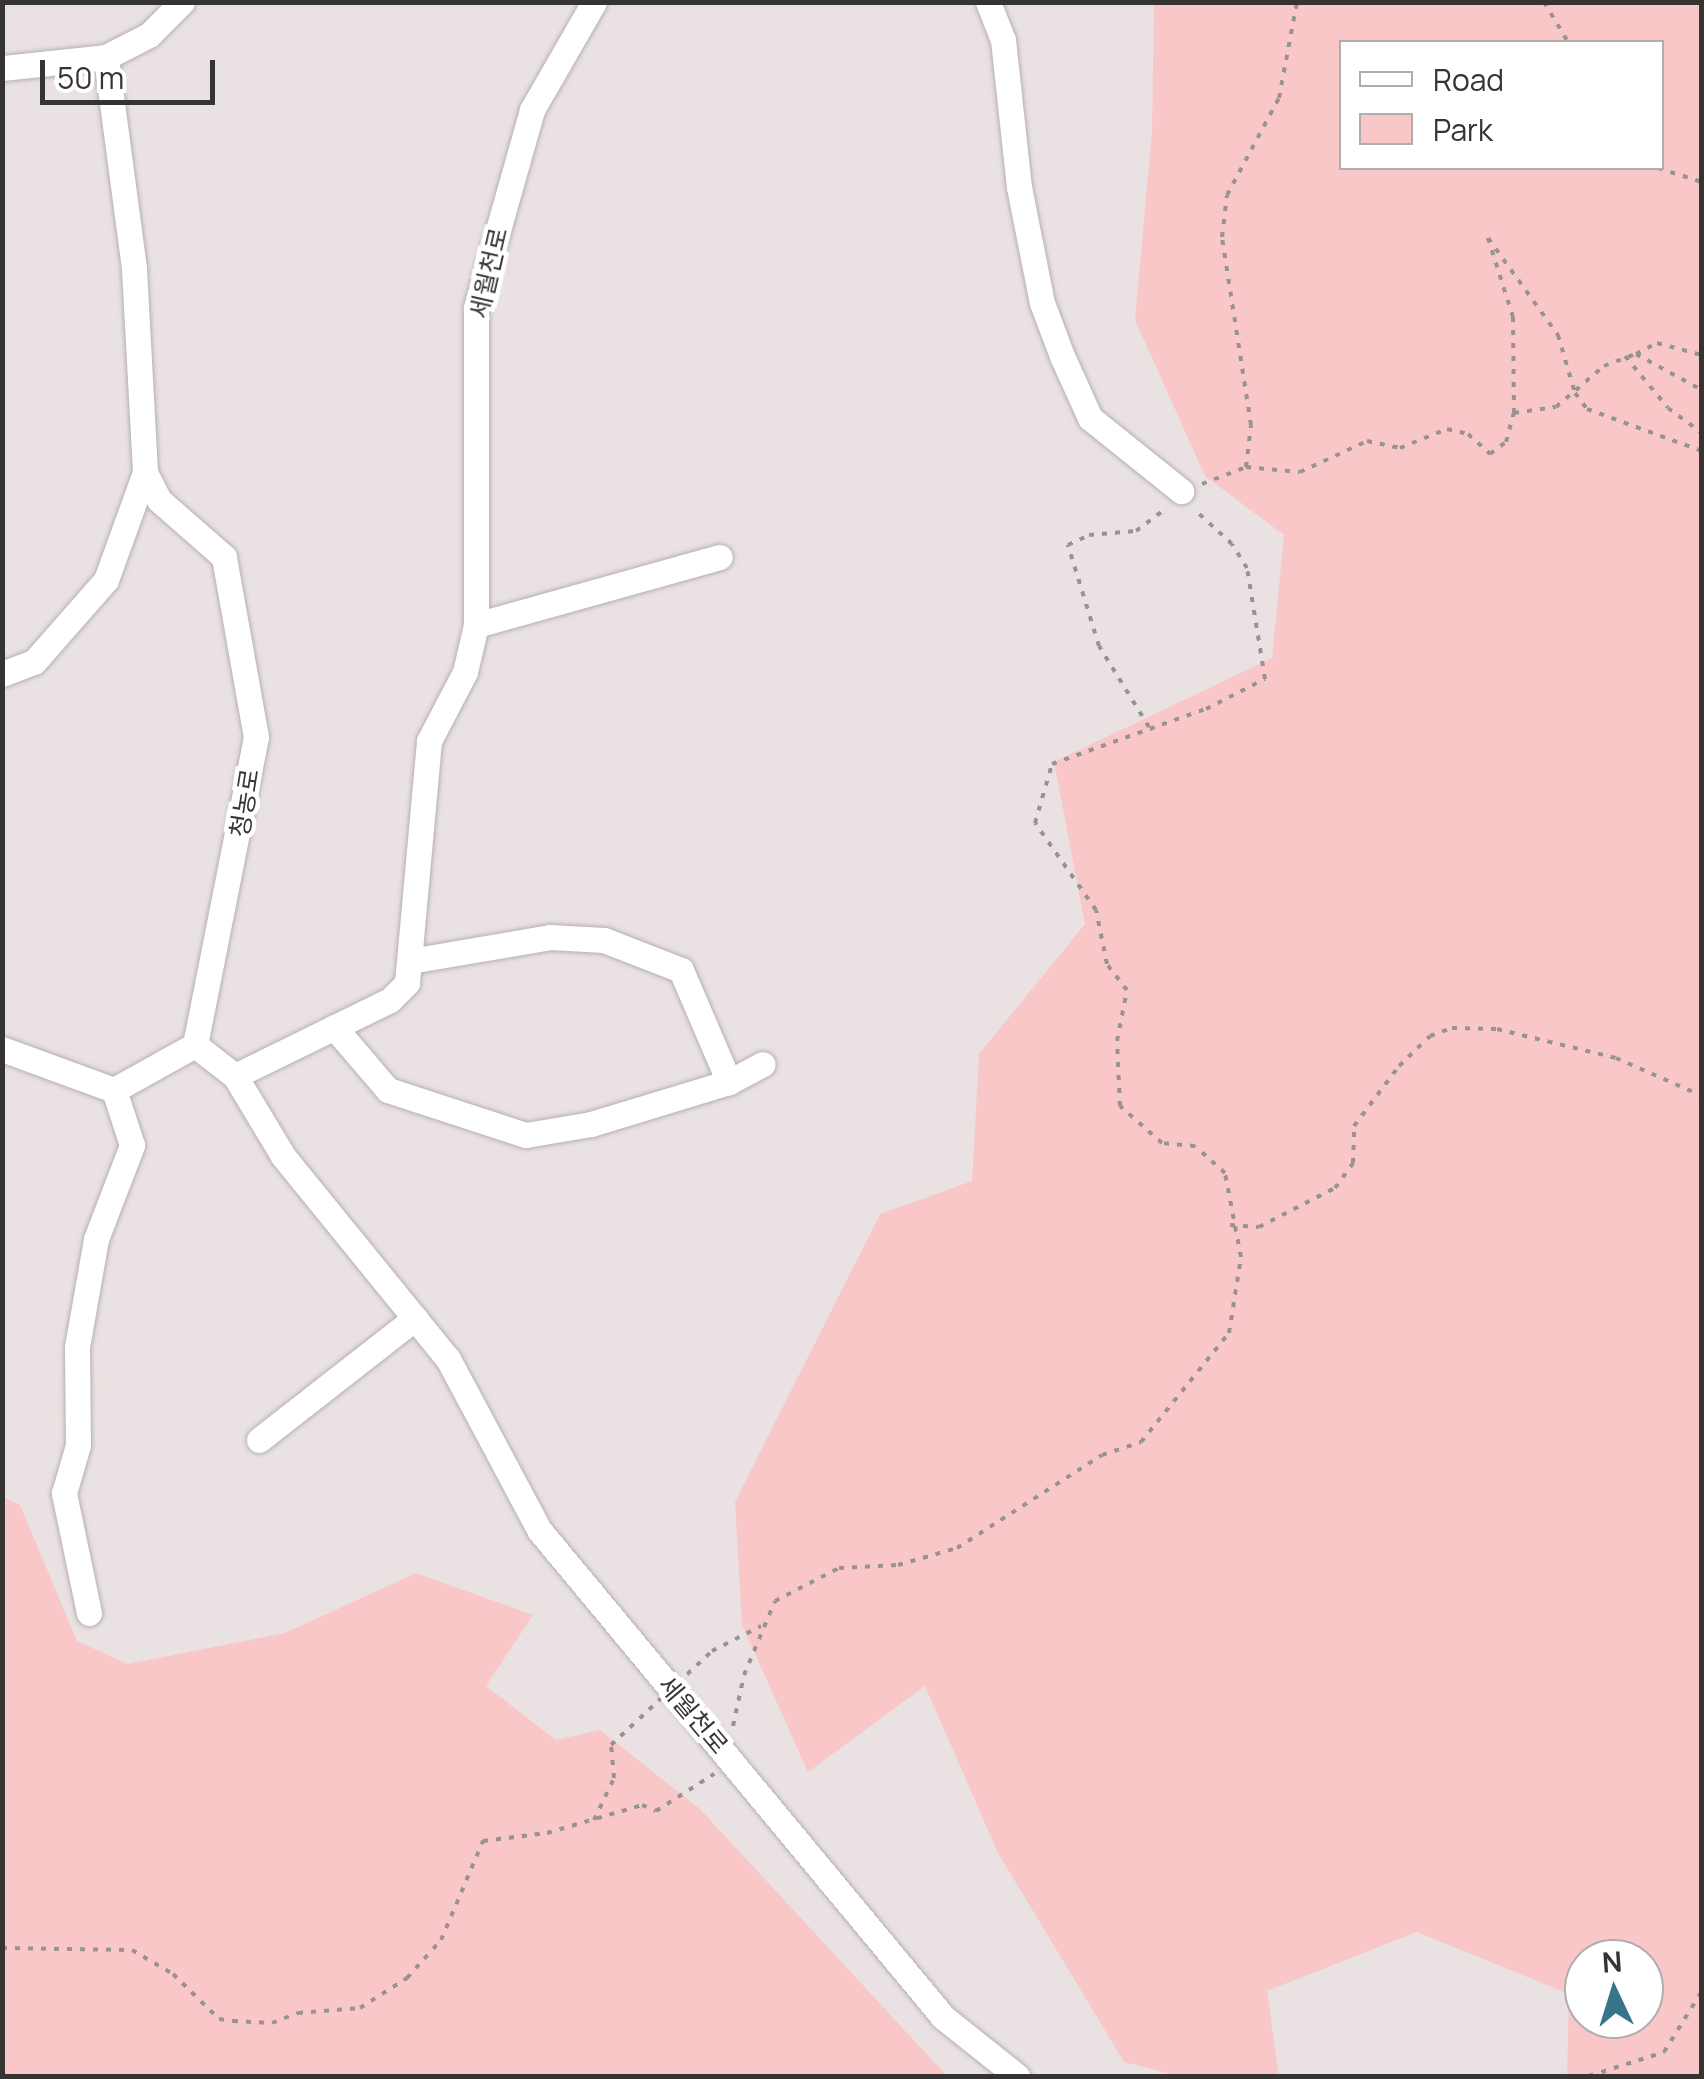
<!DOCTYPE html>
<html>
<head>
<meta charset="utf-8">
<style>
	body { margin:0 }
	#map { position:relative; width:1704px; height:2079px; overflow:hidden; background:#eae2e2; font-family:Manrope,"Noto Sans KR",sans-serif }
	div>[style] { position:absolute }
	.green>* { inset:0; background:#fac7c8 }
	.path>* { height:4px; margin-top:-2px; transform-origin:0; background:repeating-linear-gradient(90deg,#989292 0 5px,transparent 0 13px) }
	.roads { filter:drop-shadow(0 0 2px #b7b0b0) drop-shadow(0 0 2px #b7b0b0) }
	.minor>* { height:25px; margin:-12.5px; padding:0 12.5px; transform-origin:12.5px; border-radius:12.5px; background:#fff }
	.path-bridge>* { height:4px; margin-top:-2px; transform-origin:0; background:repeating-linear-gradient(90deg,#989292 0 5px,transparent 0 13px) }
	span { translate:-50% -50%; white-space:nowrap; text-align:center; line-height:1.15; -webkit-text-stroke:9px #fff; paint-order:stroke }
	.street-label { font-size:25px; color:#363333 }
	.frame { position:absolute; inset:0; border:5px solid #363333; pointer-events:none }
	.legend { position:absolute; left:1339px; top:40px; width:325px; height:130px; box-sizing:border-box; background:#fff; border:2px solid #afadad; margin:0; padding:12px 18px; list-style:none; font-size:30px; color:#363333 }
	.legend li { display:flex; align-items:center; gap:20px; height:50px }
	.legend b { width:50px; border:2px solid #afadad }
	.north { position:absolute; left:1564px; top:1939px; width:100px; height:100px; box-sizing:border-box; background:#fff; border:2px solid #afadad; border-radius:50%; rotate:356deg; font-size:28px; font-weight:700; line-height:40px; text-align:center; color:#363333 }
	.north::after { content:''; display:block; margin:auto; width:35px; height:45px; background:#38758b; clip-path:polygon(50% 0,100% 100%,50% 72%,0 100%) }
	.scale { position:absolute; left:40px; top:60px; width:175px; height:45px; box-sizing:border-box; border:5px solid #363333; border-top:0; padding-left:12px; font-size:30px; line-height:35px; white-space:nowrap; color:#363333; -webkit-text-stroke:8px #fff; paint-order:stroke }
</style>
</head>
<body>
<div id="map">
	<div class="green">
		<div style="clip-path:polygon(evenodd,1154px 3px,1701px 3px,1701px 2076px,1567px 2076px,1569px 1994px,1417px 1932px,1267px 1991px,1279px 2076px,1179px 2076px,1124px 2062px,998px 1853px,925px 1686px,808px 1772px,742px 1625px,735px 1502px,880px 1214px,972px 1181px,979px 1054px,1085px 924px,1054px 762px,1272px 658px,1284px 535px,1205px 476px,1135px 320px,1152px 131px,1154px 3px,1342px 42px,1662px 42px,1662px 168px,1342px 168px,1342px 42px,1154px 3px,1584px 1959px,1644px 1959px,1644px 2019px,1584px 2019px,1584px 1959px)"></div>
		<div style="clip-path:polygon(3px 1497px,20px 1505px,77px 1641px,128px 1664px,285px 1633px,416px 1573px,533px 1615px,486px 1686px,556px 1740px,600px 1730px,700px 1809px,947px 2076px,3px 2076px)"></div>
	</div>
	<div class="path">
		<div style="left:1544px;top:2px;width:47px;rotate:59deg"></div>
		<div style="left:1658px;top:168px;width:46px;rotate:17.7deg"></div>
		<div style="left:1636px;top:354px;width:24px;rotate:-28deg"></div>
		<div style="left:1657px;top:343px;width:47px;rotate:14.9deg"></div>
		<div style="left:1625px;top:356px;width:67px;rotate:50.4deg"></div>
		<div style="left:1668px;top:408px;width:42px;rotate:36.3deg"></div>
		<div style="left:1514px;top:413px;width:96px;rotate:-90.6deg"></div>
		<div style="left:1513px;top:317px;width:83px;rotate:-107.6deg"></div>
		<div style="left:1488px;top:238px;width:120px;rotate:54.2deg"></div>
		<div style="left:1558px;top:335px;width:60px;rotate:73.7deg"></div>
		<div style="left:1575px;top:393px;width:20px;rotate:53deg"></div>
		<div style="left:1587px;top:409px;width:122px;rotate:20.1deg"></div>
		<div style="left:1246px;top:467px;width:42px;rotate:-83.2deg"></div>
		<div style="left:1251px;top:425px;width:190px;rotate:-98.8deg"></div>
		<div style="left:1222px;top:237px;width:42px;rotate:-83.2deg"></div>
		<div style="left:1227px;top:195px;width:110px;rotate:-61.8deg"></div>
		<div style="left:1279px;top:98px;width:98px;rotate:-79.4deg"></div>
		<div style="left:1202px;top:484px;width:47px;rotate:-21.1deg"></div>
		<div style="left:1246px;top:467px;width:54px;rotate:5.3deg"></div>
		<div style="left:1300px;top:472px;width:74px;rotate:-24.8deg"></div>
		<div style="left:1367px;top:441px;width:34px;rotate:12deg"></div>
		<div style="left:1400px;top:448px;width:51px;rotate:-22deg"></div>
		<div style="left:1447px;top:429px;width:22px;rotate:13deg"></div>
		<div style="left:1468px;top:434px;width:30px;rotate:42deg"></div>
		<div style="left:1490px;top:454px;width:20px;rotate:-37deg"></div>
		<div style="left:1506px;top:442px;width:30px;rotate:-75deg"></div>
		<div style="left:1514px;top:413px;width:42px;rotate:-8.1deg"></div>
		<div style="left:1556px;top:407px;width:63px;rotate:-40.5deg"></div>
		<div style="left:1604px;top:366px;width:34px;rotate:-21deg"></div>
		<div style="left:1636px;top:354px;width:75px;rotate:28.6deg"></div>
		<div style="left:1149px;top:727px;width:95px;rotate:-121.7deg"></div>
		<div style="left:1099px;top:646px;width:106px;rotate:-107.1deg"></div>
		<div style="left:1068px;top:545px;width:23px;rotate:-25deg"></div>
		<div style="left:1089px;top:535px;width:47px;rotate:-4.9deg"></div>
		<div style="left:1136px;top:531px;width:39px;rotate:-37deg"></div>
		<div style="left:1230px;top:1225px;width:29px;rotate:4deg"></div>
		<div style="left:1259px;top:1227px;width:85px;rotate:-27.2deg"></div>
		<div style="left:1335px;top:1188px;width:31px;rotate:-54deg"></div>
		<div style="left:1353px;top:1163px;width:37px;rotate:-88deg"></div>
		<div style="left:1354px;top:1126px;width:75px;rotate:-53.1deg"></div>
		<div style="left:1399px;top:1066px;width:43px;rotate:-44.1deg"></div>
		<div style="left:1430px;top:1036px;width:23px;rotate:-20deg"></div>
		<div style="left:1452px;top:1028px;width:45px;rotate:1.3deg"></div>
		<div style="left:1497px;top:1029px;width:122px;rotate:13.7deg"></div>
		<div style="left:1616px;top:1058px;width:94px;rotate:23.8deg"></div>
		<div style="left:712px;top:1651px;width:55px;rotate:-27deg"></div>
		<div style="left:733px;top:1726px;width:52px;rotate:-77.8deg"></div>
		<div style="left:744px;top:1675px;width:80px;rotate:-67.3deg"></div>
		<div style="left:775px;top:1601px;width:72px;rotate:-27.3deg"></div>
		<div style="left:839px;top:1568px;width:59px;rotate:-2.9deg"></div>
		<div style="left:898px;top:1565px;width:61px;rotate:-16.1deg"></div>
		<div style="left:957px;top:1548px;width:172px;rotate:-32.7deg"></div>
		<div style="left:1102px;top:1455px;width:41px;rotate:-18.4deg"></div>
		<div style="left:1141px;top:1442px;width:140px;rotate:-51.1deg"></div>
		<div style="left:1229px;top:1333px;width:77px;rotate:-81deg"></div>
		<div style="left:1241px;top:1257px;width:86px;rotate:-100.8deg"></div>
		<div style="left:1225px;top:1173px;width:40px;rotate:-138deg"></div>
		<div style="left:1195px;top:1146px;width:33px;rotate:-175deg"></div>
		<div style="left:1162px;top:1143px;width:56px;rotate:-138.6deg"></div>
		<div style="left:1120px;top:1106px;width:65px;rotate:-92.6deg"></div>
		<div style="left:1117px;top:1041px;width:52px;rotate:-78.9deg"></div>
		<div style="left:1127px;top:990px;width:33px;rotate:-128deg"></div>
		<div style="left:1107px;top:964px;width:55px;rotate:-101.5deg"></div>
		<div style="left:1096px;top:910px;width:106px;rotate:-125deg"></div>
		<div style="left:1035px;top:823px;width:61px;rotate:-73.9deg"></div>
		<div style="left:1052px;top:764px;width:164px;rotate:-19.7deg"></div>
		<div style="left:1206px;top:709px;width:66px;rotate:-27deg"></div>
		<div style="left:1265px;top:679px;width:112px;rotate:-99.2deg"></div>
		<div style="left:1247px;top:568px;width:28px;rotate:-122deg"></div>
		<div style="left:1232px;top:544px;width:49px;rotate:-137.5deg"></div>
		<div style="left:594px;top:1820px;width:47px;rotate:-64.5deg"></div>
		<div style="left:614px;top:1778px;width:33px;rotate:-95deg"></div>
		<div style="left:2px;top:1948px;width:130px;rotate:0.9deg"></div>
		<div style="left:132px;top:1950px;width:48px;rotate:30.3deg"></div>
		<div style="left:173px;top:1974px;width:64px;rotate:44.4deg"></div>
		<div style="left:219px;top:2019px;width:14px;rotate:8deg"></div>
		<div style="left:233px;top:2021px;width:39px;rotate:3deg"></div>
		<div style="left:272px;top:2023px;width:28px;rotate:-21deg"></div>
		<div style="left:298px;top:2013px;width:62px;rotate:-4.6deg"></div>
		<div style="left:360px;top:2008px;width:56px;rotate:-32.6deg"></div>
		<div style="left:407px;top:1978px;width:51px;rotate:-48.2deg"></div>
		<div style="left:441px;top:1940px;width:108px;rotate:-67deg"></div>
		<div style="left:483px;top:1841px;width:64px;rotate:-7.1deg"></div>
		<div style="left:547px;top:1833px;width:99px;rotate:-16.4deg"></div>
		<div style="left:642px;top:1805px;width:15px;rotate:23deg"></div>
		<div style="left:656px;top:1811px;width:69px;rotate:-32.5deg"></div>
		<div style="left:1589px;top:2076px;width:79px;rotate:-17.7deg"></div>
		<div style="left:1664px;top:2052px;width:72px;rotate:-58.1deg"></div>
	</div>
	<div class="roads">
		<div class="minor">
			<div style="left:594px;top:2px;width:125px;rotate:119.9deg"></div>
			<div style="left:532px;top:110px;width:206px;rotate:105.8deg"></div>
			<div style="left:476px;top:308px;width:317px;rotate:90deg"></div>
			<div style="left:476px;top:625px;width:48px;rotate:103.2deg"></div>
			<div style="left:465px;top:672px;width:78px;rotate:117.6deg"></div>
			<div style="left:429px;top:741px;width:243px;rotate:95.2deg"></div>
			<div style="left:407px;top:983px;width:24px;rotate:135deg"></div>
			<div style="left:390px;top:1000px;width:173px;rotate:153.9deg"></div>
			<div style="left:235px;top:1076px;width:93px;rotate:59deg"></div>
			<div style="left:283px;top:1156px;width:262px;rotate:50.9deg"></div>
			<div style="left:448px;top:1359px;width:195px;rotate:61.9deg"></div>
			<div style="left:540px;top:1531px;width:631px;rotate:50.33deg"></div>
			<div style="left:943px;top:2017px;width:95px;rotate:38.6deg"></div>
			<div style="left:988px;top:2px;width:41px;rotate:68.5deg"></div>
			<div style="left:1003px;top:40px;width:148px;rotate:83.8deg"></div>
			<div style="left:1019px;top:187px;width:118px;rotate:78.8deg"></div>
			<div style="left:1042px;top:303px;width:57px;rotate:69.3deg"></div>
			<div style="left:1062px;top:356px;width:68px;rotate:65.7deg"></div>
			<div style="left:1090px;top:418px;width:117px;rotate:38.7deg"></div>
			<div style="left:2px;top:68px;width:105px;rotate:-6deg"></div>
			<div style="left:476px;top:625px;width:253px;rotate:-15.6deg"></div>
			<div style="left:2px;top:674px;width:34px;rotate:-21deg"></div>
			<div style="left:34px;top:662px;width:109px;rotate:-48.7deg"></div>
			<div style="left:106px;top:580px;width:115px;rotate:-70.1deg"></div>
			<div style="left:410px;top:961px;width:142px;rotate:-9.7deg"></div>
			<div style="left:550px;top:937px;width:54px;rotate:3.2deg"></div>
			<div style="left:604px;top:940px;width:83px;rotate:21.3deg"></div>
			<div style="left:681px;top:970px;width:122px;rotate:66.8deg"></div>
			<div style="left:334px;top:1027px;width:83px;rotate:49.4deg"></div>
			<div style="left:388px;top:1090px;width:145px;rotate:18.1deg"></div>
			<div style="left:526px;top:1135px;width:66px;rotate:-9.6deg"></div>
			<div style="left:591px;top:1124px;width:144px;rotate:-16.9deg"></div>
			<div style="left:729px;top:1082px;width:38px;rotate:-28deg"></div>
			<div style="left:195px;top:1045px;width:51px;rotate:37.8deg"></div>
			<div style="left:2px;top:1049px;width:119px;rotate:20.1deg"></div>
			<div style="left:259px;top:1440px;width:198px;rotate:-38deg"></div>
			<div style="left:89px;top:1613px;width:123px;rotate:-101.8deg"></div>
			<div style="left:64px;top:1493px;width:50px;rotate:-73.7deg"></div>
			<div style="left:78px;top:1445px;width:98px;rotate:-90.6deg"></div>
			<div style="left:77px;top:1347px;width:110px;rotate:-80deg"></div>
			<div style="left:96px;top:1239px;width:101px;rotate:-69deg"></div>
			<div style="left:132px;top:1145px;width:58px;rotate:-108.1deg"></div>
			<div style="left:114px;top:1090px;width:93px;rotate:-29.1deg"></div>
			<div style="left:195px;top:1045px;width:314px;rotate:-78.8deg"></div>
			<div style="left:256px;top:737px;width:183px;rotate:-100.1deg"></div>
			<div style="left:224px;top:557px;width:86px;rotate:-138.8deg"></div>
			<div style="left:159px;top:500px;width:31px;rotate:-117deg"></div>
			<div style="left:145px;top:472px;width:204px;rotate:-93.1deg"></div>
			<div style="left:134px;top:268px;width:213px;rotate:-97.6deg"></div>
			<div style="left:106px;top:57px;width:48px;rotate:-27.1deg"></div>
			<div style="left:149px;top:35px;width:47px;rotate:-45deg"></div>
		</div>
	</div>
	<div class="path-bridge">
		<div style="left:611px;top:1745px;width:138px;rotate:-42.9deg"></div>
	</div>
	<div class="street-label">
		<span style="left:489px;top:273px;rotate:-77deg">세월천로</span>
		<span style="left:245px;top:803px;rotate:-81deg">청농로</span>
		<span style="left:693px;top:1715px;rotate:50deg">세월천로</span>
	</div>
	<div class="frame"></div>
	<ul class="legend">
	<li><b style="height:12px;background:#fff"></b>Road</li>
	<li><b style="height:28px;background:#fac7c8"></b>Park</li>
	</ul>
	<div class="north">N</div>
	<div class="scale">50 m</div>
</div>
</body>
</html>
